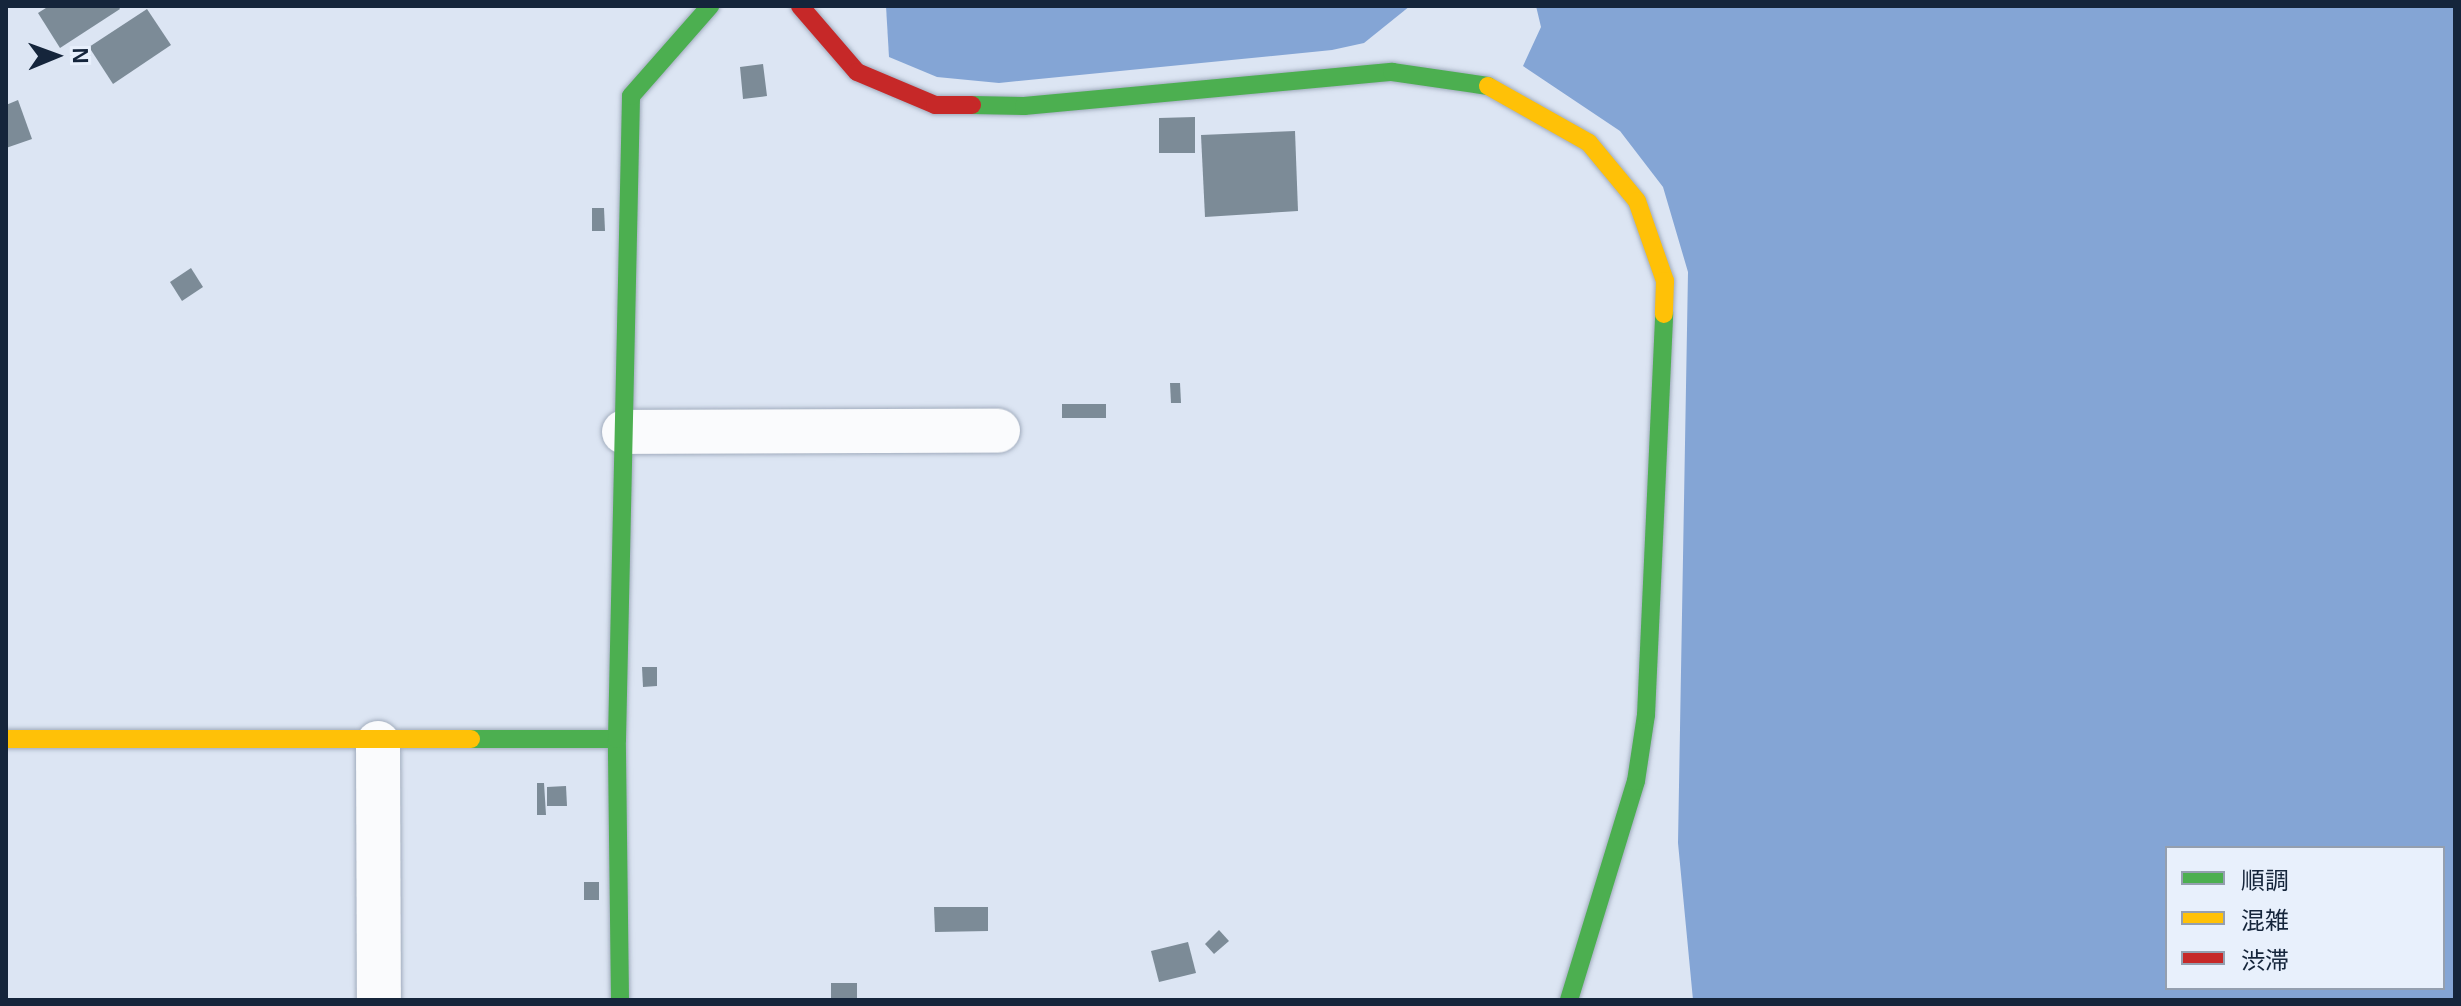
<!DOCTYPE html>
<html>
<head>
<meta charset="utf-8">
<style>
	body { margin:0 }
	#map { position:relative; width:2461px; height:1006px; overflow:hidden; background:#dce5f3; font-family:Helvetica,"Noto Sans JP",sans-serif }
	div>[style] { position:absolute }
	.water>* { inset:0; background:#84a5d5 }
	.building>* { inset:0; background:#7c8b97 }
	.roads { filter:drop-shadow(0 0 2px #a1acbd) drop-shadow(0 0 2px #a1acbd) }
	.street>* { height:44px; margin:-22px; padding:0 22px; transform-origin:22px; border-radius:22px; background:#fafbfd }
	.fast>* { height:18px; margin:-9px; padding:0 9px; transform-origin:9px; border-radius:9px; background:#4caf50 }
	.slow>* { height:18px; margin:-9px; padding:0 9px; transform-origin:9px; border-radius:9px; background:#ffc107 }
	.jam>* { height:18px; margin:-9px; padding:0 9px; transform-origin:9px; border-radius:9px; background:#c62828 }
	span { translate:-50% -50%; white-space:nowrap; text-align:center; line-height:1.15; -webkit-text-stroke:8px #e8f0fc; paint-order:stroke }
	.frame { position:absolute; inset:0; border:8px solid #15253b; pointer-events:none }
	.legend { position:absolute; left:2165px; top:846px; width:280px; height:144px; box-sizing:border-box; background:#e8f0fc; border:2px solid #949faf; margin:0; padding:10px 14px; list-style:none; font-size:24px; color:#15253b }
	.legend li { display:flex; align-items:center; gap:16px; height:40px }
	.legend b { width:40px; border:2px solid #949faf }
	.north { position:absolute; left:16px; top:16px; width:80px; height:80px; -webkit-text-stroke:6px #e8f0fc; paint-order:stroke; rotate:89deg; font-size:22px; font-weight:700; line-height:32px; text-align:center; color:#15253b }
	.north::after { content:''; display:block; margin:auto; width:28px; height:36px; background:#15253b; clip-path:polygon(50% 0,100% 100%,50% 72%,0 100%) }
</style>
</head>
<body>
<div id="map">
	<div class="water">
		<div style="clip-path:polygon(886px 6px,1410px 6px,1364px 43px,1332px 50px,999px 83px,937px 77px,889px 57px)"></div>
		<div style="clip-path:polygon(evenodd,1536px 6px,2455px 6px,2455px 1000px,1693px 1000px,1678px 843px,1688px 272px,1663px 187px,1620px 131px,1523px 66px,1541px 27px,1536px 6px,2167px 848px,2443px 848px,2443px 988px,2167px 988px,2167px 848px)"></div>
	</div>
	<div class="building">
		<div style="clip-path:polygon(49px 6px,118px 6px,120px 9px,60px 48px,38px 13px)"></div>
		<div style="clip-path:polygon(147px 9px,171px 45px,113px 84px,89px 47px)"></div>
		<div style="clip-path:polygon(763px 64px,767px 96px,743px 99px,740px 67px)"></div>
		<div style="clip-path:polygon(18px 100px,32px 139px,6px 148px,6px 105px)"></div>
		<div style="clip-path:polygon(1195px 117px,1195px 153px,1159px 153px,1159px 118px)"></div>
		<div style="clip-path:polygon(1295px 131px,1298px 211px,1205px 217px,1201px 135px)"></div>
		<div style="clip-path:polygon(592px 208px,604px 208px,605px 231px,592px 231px)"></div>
		<div style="clip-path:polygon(191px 268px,203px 287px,182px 301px,170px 282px)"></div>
		<div style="clip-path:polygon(1170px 383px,1180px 383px,1181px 403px,1171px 403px)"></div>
		<div style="clip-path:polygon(1062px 404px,1106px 404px,1106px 418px,1062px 418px)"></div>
		<div style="clip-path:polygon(642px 667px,657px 667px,657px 686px,643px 687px)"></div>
		<div style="clip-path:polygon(537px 783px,544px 783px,546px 815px,537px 815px)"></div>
		<div style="clip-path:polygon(566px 786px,567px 806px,547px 806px,547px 787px)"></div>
		<div style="clip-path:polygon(584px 882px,599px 882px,599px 900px,584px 900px)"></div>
		<div style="clip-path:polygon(934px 907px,988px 907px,988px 931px,935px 932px)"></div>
		<div style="clip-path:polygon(1219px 930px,1229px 941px,1214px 954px,1205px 944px)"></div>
		<div style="clip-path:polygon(1188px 942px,1196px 973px,1159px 982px,1151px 951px)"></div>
		<div style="clip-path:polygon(831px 983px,857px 983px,857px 1000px,831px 1000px)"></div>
	</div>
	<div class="roads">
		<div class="street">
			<div style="left:624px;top:432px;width:374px;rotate:-0.2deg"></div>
			<div style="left:378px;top:743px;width:257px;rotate:89.8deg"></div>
		</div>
		<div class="fast">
			<div style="left:972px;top:105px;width:52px;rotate:1.1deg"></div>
			<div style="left:1024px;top:106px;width:370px;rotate:-5.3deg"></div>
			<div style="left:1392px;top:72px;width:97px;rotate:8.3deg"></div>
			<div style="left:471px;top:739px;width:146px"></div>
			<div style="left:620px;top:1000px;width:261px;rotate:-90.7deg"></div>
			<div style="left:617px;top:739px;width:643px;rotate:-88.75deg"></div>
			<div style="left:631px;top:96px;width:120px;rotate:-48.7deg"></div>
			<div style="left:1569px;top:1000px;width:229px;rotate:-73deg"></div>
			<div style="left:1636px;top:781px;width:67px;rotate:-81.4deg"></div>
			<div style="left:1646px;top:715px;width:401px;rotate:-87.4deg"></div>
		</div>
		<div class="slow">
			<div style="left:1488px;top:86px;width:116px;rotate:29.4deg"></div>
			<div style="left:1589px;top:143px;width:75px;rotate:50.4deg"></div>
			<div style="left:1637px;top:201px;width:85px;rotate:70.7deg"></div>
			<div style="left:1665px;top:281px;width:33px;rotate:92deg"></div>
			<div style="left:6px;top:739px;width:465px"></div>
		</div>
		<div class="jam">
			<div style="left:800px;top:6px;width:87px;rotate:49.2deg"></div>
			<div style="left:857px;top:72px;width:85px;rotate:22.9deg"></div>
			<div style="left:935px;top:105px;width:37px"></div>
		</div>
	</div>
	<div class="frame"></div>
	<ul class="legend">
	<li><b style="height:10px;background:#4caf50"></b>順調</li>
	<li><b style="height:10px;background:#ffc107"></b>混雑</li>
	<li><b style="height:10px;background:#c62828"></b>渋滞</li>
	</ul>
	<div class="north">N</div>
</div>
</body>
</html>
